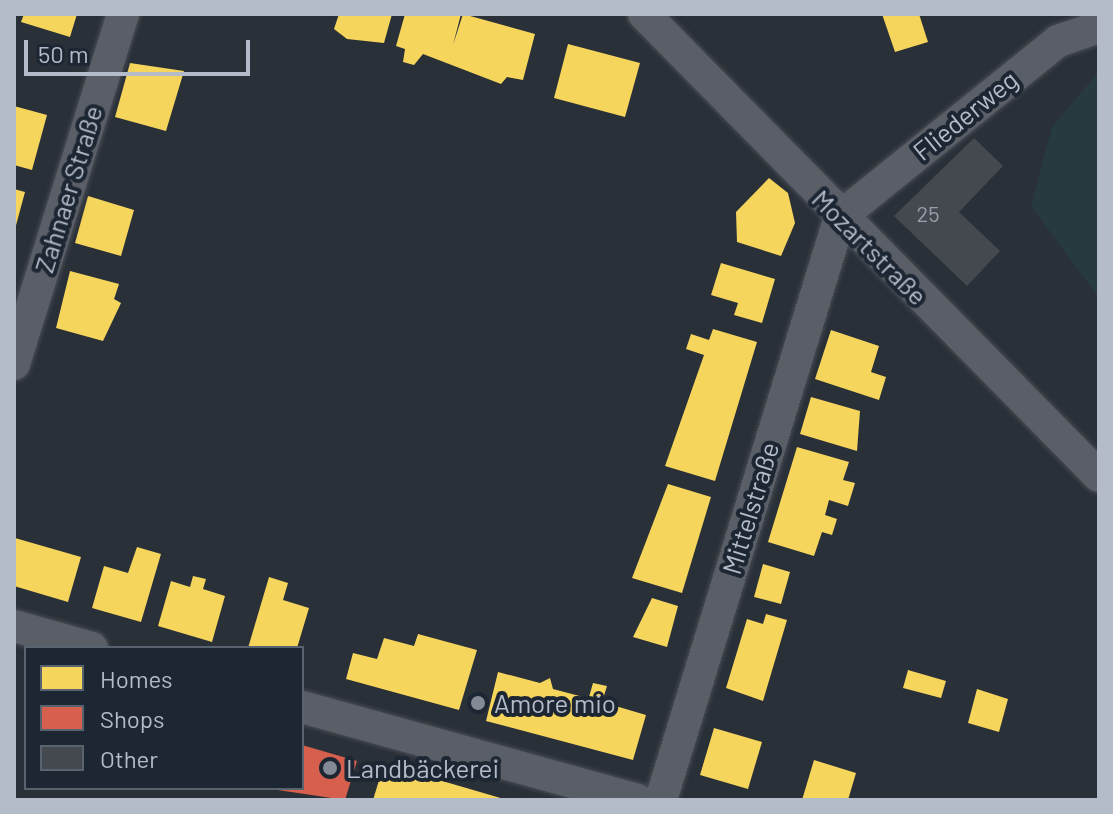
<!DOCTYPE html>
<html>
<head>
<meta charset="utf-8">
<style>
	body { margin:0 }
	#map { position:relative; width:1113px; height:814px; overflow:hidden; background:#2a3038; font-family:Barlow,sans-serif }
	div>[style] { position:absolute }
	.green>* { inset:0; background:#273a3e }
	.homes>* { inset:0; background:#f6d55c }
	.shops>* { inset:0; background:#d6604d }
	.building>* { inset:0; background:#444950 }
	.roads { filter:drop-shadow(0 0 2px #484c53) drop-shadow(0 0 2px #484c53) }
	.street>* { height:32px; margin:-16px; padding:0 16px; transform-origin:16px; border-radius:16px; background:#5a5e66 }
	.dots>* { width:22px; height:22px; translate:-50% -50%; box-sizing:border-box; border:4px solid #1d2633; border-radius:50% }
	span { translate:-50% -50%; white-space:nowrap; text-align:center; line-height:1.15; -webkit-text-stroke:8px #1d2633; paint-order:stroke }
	.number-label { font-size:22px; color:#989fab }
	.number-label span { -webkit-text-stroke-width:0 }
	.street-label { font-size:26px; color:#b4bcc9 }
	.poi-label { font-size:26px; color:#b4bcc9 }
	.left { translate:0 -50%; text-align:left }
	.frame { position:absolute; inset:0; border:16px solid #b4bcc9; pointer-events:none }
	.legend { position:absolute; left:24px; top:646px; width:280px; height:144px; box-sizing:border-box; background:#1d2633; border:2px solid #59626f; margin:0; padding:10px 14px; list-style:none; font-size:24px; color:#b4bcc9 }
	.legend li { display:flex; align-items:center; gap:16px; height:40px }
	.legend b { width:40px; border:2px solid #59626f }
	.scale { position:absolute; left:24px; top:40px; width:226px; height:36px; box-sizing:border-box; border:4px solid #b4bcc9; border-top:0; padding-left:10px; font-size:24px; line-height:28px; white-space:nowrap; color:#b4bcc9; -webkit-text-stroke:6px #1d2633; paint-order:stroke }
</style>
</head>
<body>
<div id="map">
	<div class="green">
		<div style="clip-path:polygon(1099px 71px,1099px 298px,1031px 206px,1052px 127px)"></div>
	</div>
	<div class="homes">
		<div style="clip-path:polygon(24px 14px,77px 14px,70px 37px,21px 22px)"></div>
		<div style="clip-path:polygon(339px 14px,392px 14px,384px 43px,347px 39px,334px 29px)"></div>
		<div style="clip-path:polygon(405px 14px,461px 14px,453px 45px,463px 14px,535px 34px,523px 80px,507px 77px,501px 84px,423px 54px,414px 65px,403px 62px,405px 49px,396px 46px)"></div>
		<div style="clip-path:polygon(882px 14px,919px 14px,928px 42px,895px 52px)"></div>
		<div style="clip-path:polygon(568px 44px,640px 63px,625px 117px,554px 98px)"></div>
		<div style="clip-path:polygon(130px 63px,184px 71px,166px 131px,115px 117px)"></div>
		<div style="clip-path:polygon(14px 106px,47px 115px,32px 170px,14px 165px)"></div>
		<div style="clip-path:polygon(769px 178px,788px 193px,795px 223px,781px 256px,737px 242px,736px 212px)"></div>
		<div style="clip-path:polygon(14px 189px,25px 192px,15px 229px,14px 229px)"></div>
		<div style="clip-path:polygon(88px 196px,134px 210px,121px 256px,75px 243px)"></div>
		<div style="clip-path:polygon(721px 263px,775px 279px,762px 323px,734px 315px,738px 303px,711px 295px)"></div>
		<div style="clip-path:polygon(70px 271px,119px 284px,114px 299px,121px 303px,103px 341px,56px 328px)"></div>
		<div style="clip-path:polygon(713px 329px,757px 342px,715px 481px,665px 466px,704px 355px,686px 349px,691px 334px,709px 340px)"></div>
		<div style="clip-path:polygon(831px 330px,879px 346px,871px 372px,886px 377px,879px 400px,815px 379px)"></div>
		<div style="clip-path:polygon(811px 397px,860px 411px,857px 451px,800px 434px)"></div>
		<div style="clip-path:polygon(797px 447px,849px 462px,843px 480px,855px 483px,848px 506px,829px 500px,825px 515px,837px 519px,832px 535px,822px 532px,814px 556px,768px 542px)"></div>
		<div style="clip-path:polygon(668px 484px,711px 497px,682px 593px,632px 578px)"></div>
		<div style="clip-path:polygon(15px 538px,81px 557px,68px 602px,14px 586px)"></div>
		<div style="clip-path:polygon(137px 547px,161px 554px,141px 622px,92px 608px,104px 566px,128px 573px)"></div>
		<div style="clip-path:polygon(763px 564px,790px 572px,781px 604px,754px 597px)"></div>
		<div style="clip-path:polygon(193px 576px,206px 579px,203px 589px,225px 596px,212px 642px,158px 626px,171px 581px,190px 587px)"></div>
		<div style="clip-path:polygon(269px 577px,288px 583px,283px 600px,309px 608px,297px 648px,248px 648px)"></div>
		<div style="clip-path:polygon(652px 598px,678px 606px,667px 647px,633px 637px)"></div>
		<div style="clip-path:polygon(766px 614px,787px 620px,763px 701px,726px 688px,747px 619px,763px 624px)"></div>
		<div style="clip-path:polygon(418px 634px,477px 650px,459px 710px,346px 679px,353px 653px,377px 659px,384px 638px,414px 646px)"></div>
		<div style="clip-path:polygon(908px 670px,946px 681px,941px 698px,903px 688px)"></div>
		<div style="clip-path:polygon(498px 672px,540px 683px,550px 678px,553px 689px,587px 698px,583px 718px,593px 683px,607px 686px,602px 702px,646px 715px,633px 760px,486px 721px)"></div>
		<div style="clip-path:polygon(977px 689px,1008px 699px,999px 732px,968px 723px)"></div>
		<div style="clip-path:polygon(714px 728px,762px 742px,748px 789px,700px 775px)"></div>
		<div style="clip-path:polygon(814px 760px,856px 773px,848px 800px,802px 800px)"></div>
		<div style="clip-path:polygon(384px 764px,504px 799px,504px 800px,373px 800px)"></div>
	</div>
	<div class="shops">
		<div style="clip-path:polygon(302px 745px,357px 761px,345px 800px,271px 789px,302px 788px)"></div>
	</div>
	<div class="building">
		<div style="clip-path:polygon(974px 138px,1003px 166px,959px 212px,1000px 251px,967px 286px,894px 216px)"></div>
	</div>
	<div class="roads">
		<div class="street">
			<div style="left:644px;top:14px;width:648px;rotate:45.44deg"></div>
			<div style="left:840px;top:217px;width:280px;rotate:-38.9deg"></div>
			<div style="left:1058px;top:41px;width:43px;rotate:-18.9deg"></div>
			<div style="left:14px;top:364px;width:367px;rotate:-72.7deg"></div>
			<div style="left:14px;top:626px;width:81px;rotate:15.8deg"></div>
			<div style="left:302px;top:707px;width:348px;rotate:15.5deg"></div>
			<div style="left:661px;top:800px;width:610px;rotate:-72.93deg"></div>
		</div>
	</div>
	<div class="dots">
		<div style="left:478px;top:703px;background:#848b96"></div>
		<div style="left:330px;top:768px;background:#848b96"></div>
	</div>
	<div class="number-label">
		<span style="left:928px;top:214px">25</span>
	</div>
	<div class="street-label">
		<span style="left:965px;top:115px;rotate:-39deg">Fliederweg</span>
		<span style="left:68px;top:189px;rotate:-73deg">Zahnaer Straße</span>
		<span style="left:870px;top:247px;rotate:45deg">Mozartstraße</span>
		<span style="left:750px;top:508px;rotate:-73deg">Mittelstraße</span>
	</div>
	<div class="poi-label">
		<span class="left" style="left:494px;top:703px">Amore mio</span>
		<span class="left" style="left:346px;top:768px">Landbäckerei</span>
	</div>
	<div class="frame"></div>
	<ul class="legend">
	<li><b style="height:22px;background:#f6d55c"></b>Homes</li>
	<li><b style="height:22px;background:#d6604d"></b>Shops</li>
	<li><b style="height:22px;background:#444950"></b>Other</li>
	</ul>
	<div class="scale">50 m</div>
</div>
</body>
</html>
